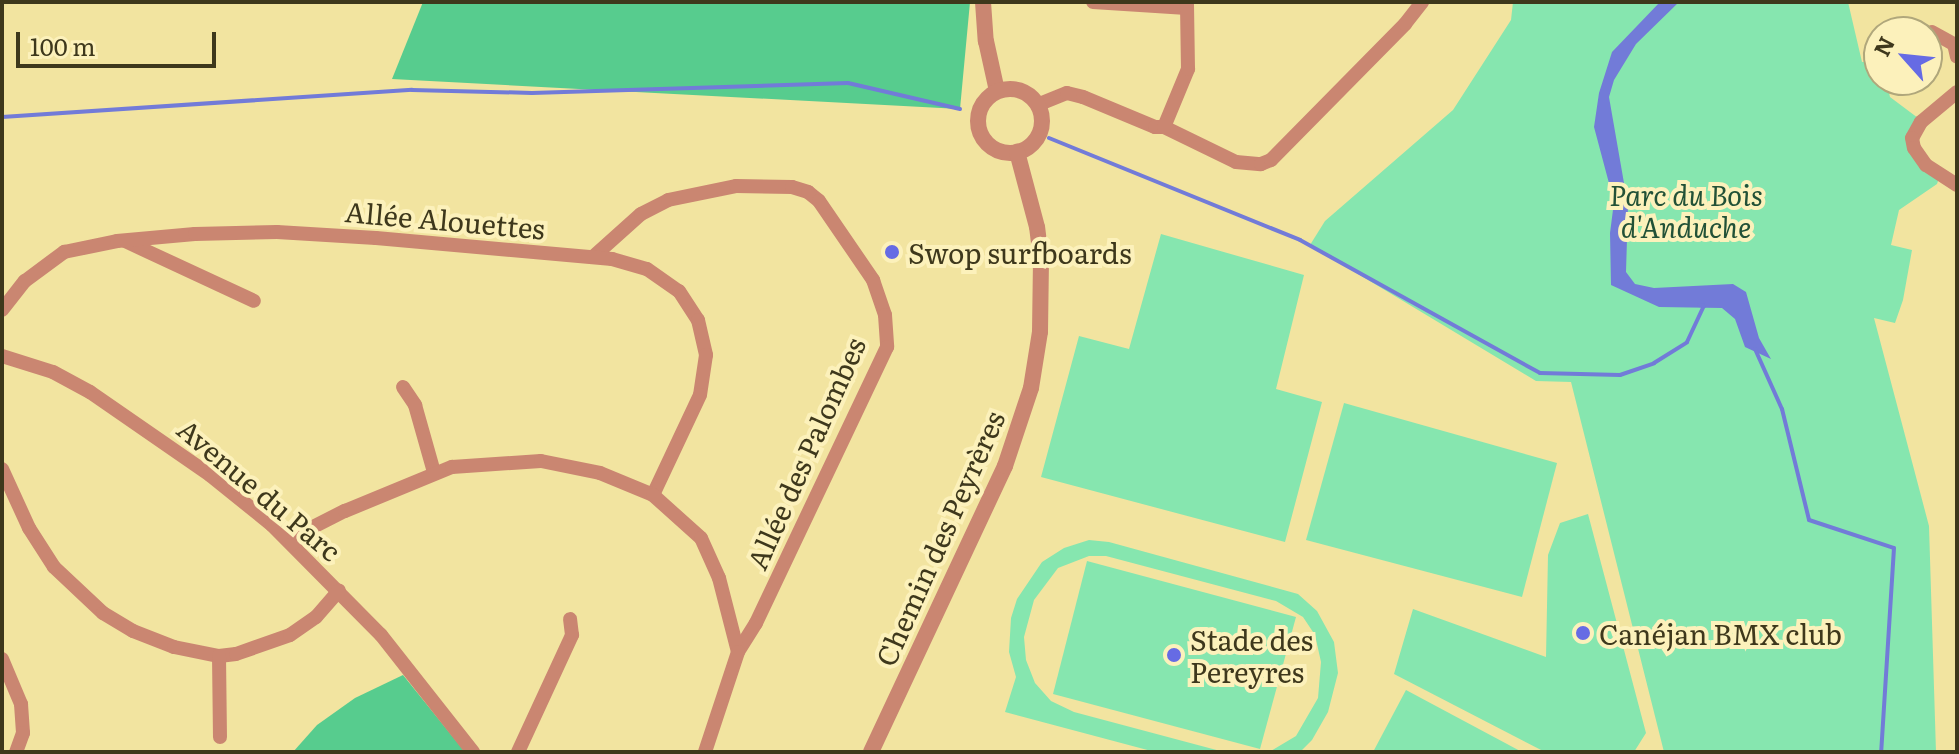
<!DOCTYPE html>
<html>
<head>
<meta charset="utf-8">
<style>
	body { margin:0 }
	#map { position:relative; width:1959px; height:754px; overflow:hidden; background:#f2e4a0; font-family:Literata,serif }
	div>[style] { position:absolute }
	.green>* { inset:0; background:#86e6af }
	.forest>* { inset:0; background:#57cc8e }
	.water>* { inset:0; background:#727bd8 }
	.stream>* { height:4px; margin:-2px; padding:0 2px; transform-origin:2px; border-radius:2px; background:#727bd8 }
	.minor>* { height:14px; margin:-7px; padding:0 7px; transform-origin:7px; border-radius:7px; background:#ca8671 }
	.tertiary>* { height:16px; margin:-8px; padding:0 8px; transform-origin:8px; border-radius:8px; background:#ca8671 }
	.tertiary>.ring { margin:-8px; padding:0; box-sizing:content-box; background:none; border:16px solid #ca8671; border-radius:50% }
	.dots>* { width:22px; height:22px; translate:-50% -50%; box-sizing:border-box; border:4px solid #fcf1bb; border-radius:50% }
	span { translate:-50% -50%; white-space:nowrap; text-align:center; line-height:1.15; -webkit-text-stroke:8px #fcf1bb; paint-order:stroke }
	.park-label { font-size:28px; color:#225137; font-style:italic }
	.street-label { font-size:28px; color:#3e381c }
	.poi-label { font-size:28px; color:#3e381c }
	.left { translate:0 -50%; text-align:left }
	.frame { position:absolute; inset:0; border:4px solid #3e381c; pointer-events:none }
	.north { position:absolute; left:1863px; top:16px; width:80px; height:80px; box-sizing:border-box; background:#fcf1bb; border:2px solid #b0a77b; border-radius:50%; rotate:297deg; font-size:22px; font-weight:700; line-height:32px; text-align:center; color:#3e381c }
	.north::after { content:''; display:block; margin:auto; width:28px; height:36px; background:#666be4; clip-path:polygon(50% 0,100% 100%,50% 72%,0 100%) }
	.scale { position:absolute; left:16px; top:32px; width:200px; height:36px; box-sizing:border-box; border:4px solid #3e381c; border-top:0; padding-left:10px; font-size:24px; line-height:28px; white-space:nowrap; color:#3e381c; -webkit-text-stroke:6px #fcf1bb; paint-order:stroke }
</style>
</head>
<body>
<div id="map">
	<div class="green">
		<div style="clip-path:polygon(1513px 2px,1848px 2px,1862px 62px,1879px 60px,1879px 80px,1886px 80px,1890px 97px,1918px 118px,1912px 138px,1940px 175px,1937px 184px,1899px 210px,1891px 245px,1912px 250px,1903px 300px,1895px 323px,1874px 318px,1929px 526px,1936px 752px,1664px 752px,1571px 382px,1536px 381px,1310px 245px,1325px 221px,1453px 110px,1511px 20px)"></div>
		<div style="clip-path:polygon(1161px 234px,1304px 275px,1276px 389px,1322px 402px,1285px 542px,1041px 477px,1079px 336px,1129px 349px)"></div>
		<div style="clip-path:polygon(1344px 403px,1557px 463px,1522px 597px,1306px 540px)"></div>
		<div style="clip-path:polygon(1588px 514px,1646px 733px,1634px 752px,1545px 752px,1394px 674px,1413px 609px,1546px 657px,1548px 555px,1560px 523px)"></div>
		<div style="clip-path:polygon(1089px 540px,1109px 542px,1298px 594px,1317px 611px,1334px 642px,1338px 673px,1328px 712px,1312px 740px,1300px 752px,1269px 752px,1296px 736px,1318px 698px,1321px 662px,1315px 635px,1303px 617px,1276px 601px,1106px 556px,1089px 556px,1058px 568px,1034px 600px,1024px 637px,1026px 660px,1035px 683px,1051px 701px,1074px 712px,1224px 752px,1155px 752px,1005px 712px,1016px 677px,1009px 652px,1011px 618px,1017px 599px,1042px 562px,1064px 548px)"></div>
		<div style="clip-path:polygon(1087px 561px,1296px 617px,1260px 749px,1053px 694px)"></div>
		<div style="clip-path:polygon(1406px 690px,1522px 752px,1373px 752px)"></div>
	</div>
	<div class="forest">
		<div style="clip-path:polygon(423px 2px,970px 2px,960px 109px,392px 79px)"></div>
		<div style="clip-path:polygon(403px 675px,465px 752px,293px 752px,317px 725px,355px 698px)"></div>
	</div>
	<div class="water">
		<div style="clip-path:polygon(1660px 2px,1679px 2px,1636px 44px,1614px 80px,1609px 97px,1628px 206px,1626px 272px,1635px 284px,1654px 288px,1733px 284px,1746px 292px,1759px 338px,1771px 359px,1745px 347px,1735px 319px,1722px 308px,1659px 307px,1611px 285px,1610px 233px,1614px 202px,1594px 127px,1599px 93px,1612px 52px)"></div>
	</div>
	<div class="stream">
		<div style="left:2px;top:117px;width:411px;rotate:-3.8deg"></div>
		<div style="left:412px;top:90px;width:120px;rotate:1.4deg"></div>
		<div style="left:532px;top:93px;width:316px;rotate:-1.8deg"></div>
		<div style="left:848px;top:83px;width:115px;rotate:13.1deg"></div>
		<div style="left:1049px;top:138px;width:271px;rotate:22.1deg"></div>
		<div style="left:1300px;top:240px;width:274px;rotate:29deg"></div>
		<div style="left:1540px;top:373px;width:80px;rotate:1.4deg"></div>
		<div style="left:1620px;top:375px;width:36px;rotate:-19deg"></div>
		<div style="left:1654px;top:363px;width:39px;rotate:-32deg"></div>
		<div style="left:1687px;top:342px;width:40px;rotate:-65deg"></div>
		<div style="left:1704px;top:306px;width:5px;rotate:-169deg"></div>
		<div style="left:1755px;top:349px;width:66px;rotate:65.8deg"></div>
		<div style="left:1782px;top:409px;width:114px;rotate:76.3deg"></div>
		<div style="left:1809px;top:520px;width:89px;rotate:18.2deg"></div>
		<div style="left:1894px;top:548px;width:204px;rotate:93.6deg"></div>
	</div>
	<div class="minor">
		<div style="left:1093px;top:2px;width:94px;rotate:3.7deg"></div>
		<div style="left:1932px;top:32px;width:25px;rotate:29deg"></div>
		<div style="left:1954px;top:44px;width:13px;rotate:77deg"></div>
		<div style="left:1957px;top:92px;width:47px;rotate:140.2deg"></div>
		<div style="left:1921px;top:122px;width:18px;rotate:119deg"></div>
		<div style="left:1912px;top:138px;width:10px;rotate:79deg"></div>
		<div style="left:1914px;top:148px;width:21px;rotate:55deg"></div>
		<div style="left:1926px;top:165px;width:37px;rotate:33deg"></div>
		<div style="left:1037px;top:105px;width:32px;rotate:-22deg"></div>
		<div style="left:1067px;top:93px;width:16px;rotate:14deg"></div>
		<div style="left:1083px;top:97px;width:78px;rotate:22.6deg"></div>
		<div style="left:1155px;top:127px;width:9px"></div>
		<div style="left:1164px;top:127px;width:80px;rotate:25.9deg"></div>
		<div style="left:1236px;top:162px;width:25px;rotate:5deg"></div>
		<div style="left:1261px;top:164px;width:11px;rotate:-22deg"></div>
		<div style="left:1271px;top:160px;width:191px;rotate:-45.4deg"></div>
		<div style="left:1405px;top:24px;width:28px;rotate:-52deg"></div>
		<div style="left:1164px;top:127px;width:63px;rotate:-67.5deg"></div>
		<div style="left:1188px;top:69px;width:67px;rotate:-90.9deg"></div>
		<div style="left:125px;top:241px;width:142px;rotate:24.9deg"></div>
		<div style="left:593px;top:257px;width:64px;rotate:-41.9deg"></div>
		<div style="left:641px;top:214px;width:30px;rotate:-27deg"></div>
		<div style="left:668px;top:200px;width:69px;rotate:-11.6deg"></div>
		<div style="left:736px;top:186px;width:56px;rotate:1deg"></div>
		<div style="left:792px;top:187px;width:17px;rotate:17deg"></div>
		<div style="left:808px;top:192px;width:14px;rotate:39deg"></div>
		<div style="left:819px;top:201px;width:96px;rotate:55.6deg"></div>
		<div style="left:873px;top:280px;width:37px;rotate:71deg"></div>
		<div style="left:885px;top:315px;width:32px;rotate:86deg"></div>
		<div style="left:887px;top:347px;width:306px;rotate:115.4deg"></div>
		<div style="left:756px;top:623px;width:34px;rotate:122deg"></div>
		<div style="left:2px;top:310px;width:37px;rotate:-52deg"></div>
		<div style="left:25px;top:281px;width:49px;rotate:-36.6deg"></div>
		<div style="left:64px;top:252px;width:54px;rotate:-11.7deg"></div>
		<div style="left:117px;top:241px;width:78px;rotate:-5.1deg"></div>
		<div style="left:195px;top:234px;width:82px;rotate:-1.4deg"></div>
		<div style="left:277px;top:232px;width:99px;rotate:3.5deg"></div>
		<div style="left:376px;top:238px;width:237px;rotate:5.1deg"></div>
		<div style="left:612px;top:259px;width:36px;rotate:16deg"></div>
		<div style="left:647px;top:269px;width:39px;rotate:35deg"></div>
		<div style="left:679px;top:291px;width:35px;rotate:57deg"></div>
		<div style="left:698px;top:320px;width:36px;rotate:77deg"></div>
		<div style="left:706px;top:355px;width:40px;rotate:98.5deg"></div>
		<div style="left:700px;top:395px;width:110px;rotate:115.2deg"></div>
		<div style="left:2px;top:356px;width:53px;rotate:17.4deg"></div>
		<div style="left:53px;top:372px;width:42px;rotate:28.4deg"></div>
		<div style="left:90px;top:392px;width:146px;rotate:34.7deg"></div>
		<div style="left:210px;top:475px;width:80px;rotate:38.9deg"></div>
		<div style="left:272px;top:525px;width:155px;rotate:45.3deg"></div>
		<div style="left:381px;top:635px;width:149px;rotate:51.8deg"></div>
		<div style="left:403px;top:387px;width:22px;rotate:56deg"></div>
		<div style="left:415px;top:405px;width:70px;rotate:74.2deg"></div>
		<div style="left:2px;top:469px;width:65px;rotate:65.4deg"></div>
		<div style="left:29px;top:528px;width:46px;rotate:57.3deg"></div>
		<div style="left:54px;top:567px;width:67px;rotate:43.2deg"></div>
		<div style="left:103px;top:613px;width:35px;rotate:31deg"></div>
		<div style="left:133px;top:631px;width:44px;rotate:21.3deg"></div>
		<div style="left:174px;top:647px;width:46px;rotate:11.3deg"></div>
		<div style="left:219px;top:656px;width:17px;rotate:-7deg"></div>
		<div style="left:236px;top:654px;width:57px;rotate:-19.4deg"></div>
		<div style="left:290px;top:635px;width:32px;rotate:-35deg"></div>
		<div style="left:316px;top:617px;width:35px;rotate:-49deg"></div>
		<div style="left:292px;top:544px;width:25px;rotate:-40deg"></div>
		<div style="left:311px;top:528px;width:38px;rotate:-27deg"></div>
		<div style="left:345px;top:511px;width:116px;rotate:-22.4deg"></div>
		<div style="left:452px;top:467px;width:89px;rotate:-3.9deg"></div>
		<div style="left:541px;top:461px;width:60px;rotate:11.5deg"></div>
		<div style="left:600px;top:473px;width:57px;rotate:22.5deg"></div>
		<div style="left:653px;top:495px;width:64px;rotate:41.9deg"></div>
		<div style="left:701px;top:538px;width:44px;rotate:65.8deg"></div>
		<div style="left:719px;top:578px;width:76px;rotate:75.6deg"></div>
		<div style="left:738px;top:652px;width:105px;rotate:108.3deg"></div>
		<div style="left:219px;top:656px;width:81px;rotate:89.3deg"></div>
		<div style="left:2px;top:659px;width:49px;rotate:67.1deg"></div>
		<div style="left:21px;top:704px;width:29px;rotate:86deg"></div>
		<div style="left:23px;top:733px;width:20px;rotate:110deg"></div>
		<div style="left:518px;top:752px;width:129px;rotate:-65.2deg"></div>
		<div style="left:572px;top:635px;width:16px;rotate:-97deg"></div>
	</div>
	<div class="tertiary">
		<div style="left:983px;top:2px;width:39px;rotate:86deg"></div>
		<div style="left:986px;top:41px;width:51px;rotate:77.6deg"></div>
		<div class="ring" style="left:978px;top:89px;width:48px;height:48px"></div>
		<div style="left:871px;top:752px;width:316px;rotate:-64.9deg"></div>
		<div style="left:1005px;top:466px;width:82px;rotate:-71.6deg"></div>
		<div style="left:1031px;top:388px;width:57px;rotate:-80.9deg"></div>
		<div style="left:1040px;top:332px;width:73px;rotate:-89.2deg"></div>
		<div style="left:1041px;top:259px;width:32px;rotate:-97deg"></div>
		<div style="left:1037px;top:227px;width:78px;rotate:-104.9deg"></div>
	</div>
	<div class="dots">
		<div style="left:892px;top:252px;background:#666be4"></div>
		<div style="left:1583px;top:633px;background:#666be4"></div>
		<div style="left:1174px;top:655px;background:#666be4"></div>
	</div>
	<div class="park-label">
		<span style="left:1686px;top:210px">Parc du Bois<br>d'Anduche</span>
	</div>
	<div class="street-label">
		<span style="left:445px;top:219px;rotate:5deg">Allée Alouettes</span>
		<span style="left:805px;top:453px;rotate:-66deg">Allée des Palombes</span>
		<span style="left:260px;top:489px;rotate:40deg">Avenue du Parc</span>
		<span style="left:939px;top:538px;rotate:-66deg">Chemin des Peyrères</span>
	</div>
	<div class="poi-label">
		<span class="left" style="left:908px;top:252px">Swop surfboards</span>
		<span class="left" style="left:1599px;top:633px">Canéjan BMX club</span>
		<span class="left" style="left:1190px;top:655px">Stade des<br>Pereyres</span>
	</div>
	<div class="frame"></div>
	<div class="north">N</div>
	<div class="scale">100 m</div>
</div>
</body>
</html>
